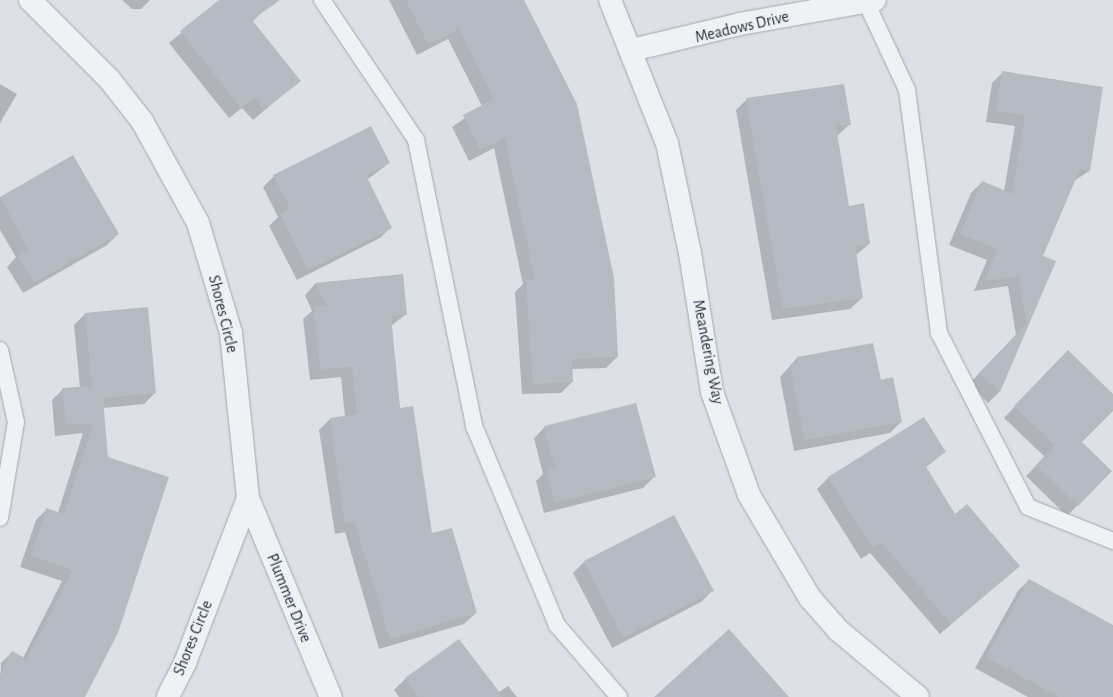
<!DOCTYPE html>
<html>
<head>
<meta charset="utf-8">
<style>
	body { margin:0 }
	#map { position:relative; width:1113px; height:697px; overflow:hidden; background:#dde1e6; font-family:"Alegreya Sans",sans-serif }
	div>[style] { position:absolute }
	.shadow>* { inset:0; background:#0003 }
	.building>* { inset:0; background:#b5bbc3 }
	.roads { filter:drop-shadow(0 0 1px #a3a8b0) drop-shadow(0 0 1px #a3a8b0) }
	.service>* { height:16px; margin:-8px; padding:0 8px; transform-origin:8px; border-radius:8px; background:#eff2f5 }
	.minor>* { height:22px; margin:-11px; padding:0 11px; transform-origin:11px; border-radius:11px; background:#eff2f5 }
	span { translate:-50% -50%; white-space:nowrap; text-align:center; line-height:1.15; -webkit-text-stroke:3px #ecf0f4; paint-order:stroke }
	.street-label { font-size:16px; color:#27303c }
</style>
</head>
<body>
<div id="map">
	<div class="shadow">
		<div style="clip-path:polygon(122px 0,150px 0,141px 9px,132px 9px)"></div>
		<div style="clip-path:polygon(221px 0,252px 0,262px 12px,252px 22px,299px 81px,253px 120px,242px 108px,229px 118px,169px 43px)"></div>
		<div style="clip-path:polygon(389px 0,523px 0,617px 357px,606px 368px,572px 369px,572px 382px,561px 393px,522px 394px,515px 292px,523px 284px,494px 148px,469px 161px,452px 127px,482px 106px,448px 39px,417px 55px)"></div>
		<div style="clip-path:polygon(1003px 72px,1089px 171px,1074px 181px,1042px 256px,1055px 261px,999px 392px,988px 403px,969px 384px,1016px 335px,1008px 286px,974px 291px,987px 260px,949px 245px,971px 193px,982px 182px,1004px 191px,1015px 126px,986px 122px,992px 83px)"></div>
		<div style="clip-path:polygon(0 84px,17px 94px,0 123px)"></div>
		<div style="clip-path:polygon(747px 99px,850px 124px,837px 136px,848px 207px,869px 244px,856px 255px,862px 298px,850px 309px,772px 320px,736px 110px)"></div>
		<div style="clip-path:polygon(73px 156px,118px 234px,107px 245px,23px 293px,7px 267px,16px 257px,0 230px,0 198px)"></div>
		<div style="clip-path:polygon(389px 163px,367px 180px,391px 227px,380px 238px,297px 280px,269px 226px,278px 217px,263px 187px,274px 176px)"></div>
		<div style="clip-path:polygon(403px 276px,406px 314px,391px 326px,400px 409px,431px 535px,476px 613px,464px 624px,379px 649px,345px 532px,335px 534px,319px 430px,330px 419px,345px 417px,341px 377px,310px 380px,303px 319px,312px 311px,305px 295px,315px 284px)"></div>
		<div style="clip-path:polygon(85px 314px,155px 393px,144px 404px,103px 408px,84px 697px,0 697px,1px 663px,12px 652px,23px 658px,62px 581px,20px 567px,36px 520px,47px 509px,58px 513px,83px 433px,55px 436px,52px 400px,63px 389px,80px 388px,74px 325px)"></div>
		<div style="clip-path:polygon(797px 358px,880px 381px,901px 422px,890px 433px,794px 451px,780px 377px)"></div>
		<div style="clip-path:polygon(1057px 362px,1113px 395px,1113px 410px,1081px 442px,1078px 505px,1067px 516px,1026px 476px,1045px 457px,1004px 418px)"></div>
		<div style="clip-path:polygon(924px 418px,945px 452px,925px 468px,954px 516px,1019px 566px,940px 634px,870px 553px,861px 559px,817px 489px,828px 478px)"></div>
		<div style="clip-path:polygon(545px 427px,654px 477px,643px 488px,544px 513px,536px 481px,543px 474px,534px 438px)"></div>
		<div style="clip-path:polygon(674px 516px,712px 591px,701px 602px,612px 648px,573px 573px,584px 562px)"></div>
		<div style="clip-path:polygon(1029px 580px,1113px 642px,1113px 697px,1028px 697px,975px 668px,1018px 591px)"></div>
		<div style="clip-path:polygon(459px 640px,498px 693px,508px 686px,517px 697px,399px 697px,394px 690px,405px 679px)"></div>
	</div>
	<div class="building">
		<div style="clip-path:polygon(219px 0,280px 0,252px 20px,301px 81px,264px 110px,254px 97px,241px 108px,180px 31px)"></div>
		<div style="clip-path:polygon(406px 0,524px 0,577px 104px,614px 278px,618px 357px,572px 359px,573px 382px,533px 384px,526px 280px,535px 279px,505px 138px,480px 150px,463px 115px,494px 99px,459px 29px,428px 44px)"></div>
		<div style="clip-path:polygon(1002px 71px,1103px 87px,1090px 171px,1080px 169px,1043px 256px,1056px 261px,1000px 392px,979px 373px,1027px 323px,1019px 276px,984px 281px,997px 249px,960px 234px,982px 181px,1013px 194px,1025px 115px,996px 111px)"></div>
		<div style="clip-path:polygon(844px 84px,851px 125px,836px 126px,849px 206px,864px 203px,870px 244px,855px 246px,863px 298px,783px 309px,746px 98px)"></div>
		<div style="clip-path:polygon(371px 126px,390px 163px,366px 175px,392px 228px,308px 270px,280px 214px,290px 208px,273px 175px)"></div>
		<div style="clip-path:polygon(73px 155px,119px 234px,34px 283px,17px 255px,28px 249px,0 197px)"></div>
		<div style="clip-path:polygon(403px 274px,407px 315px,391px 316px,400px 408px,413px 406px,432px 533px,452px 528px,477px 613px,390px 639px,355px 522px,345px 523px,330px 418px,357px 414px,352px 367px,320px 369px,314px 307px,327px 306px,315px 283px)"></div>
		<div style="clip-path:polygon(148px 307px,156px 393px,103px 398px,108px 457px,169px 477px,118px 633px,85px 697px,0 697px,0 674px,12px 651px,27px 659px,73px 570px,31px 556px,46px 508px,64px 514px,94px 423px,66px 425px,62px 388px,92px 386px,85px 313px)"></div>
		<div style="clip-path:polygon(873px 343px,881px 380px,893px 377px,902px 422px,805px 440px,790px 365px,798px 363px,797px 357px)"></div>
		<div style="clip-path:polygon(1068px 350px,1113px 394px,1113px 411px,1082px 442px,1112px 471px,1078px 506px,1036px 465px,1055px 445px,1014px 406px)"></div>
		<div style="clip-path:polygon(636px 403px,656px 477px,555px 503px,546px 469px,555px 467px,544px 426px)"></div>
		<div style="clip-path:polygon(924px 417px,946px 452px,925px 465px,955px 514px,967px 504px,1020px 566px,951px 624px,882px 543px,873px 548px,828px 477px)"></div>
		<div style="clip-path:polygon(674px 515px,714px 591px,623px 638px,584px 561px)"></div>
		<div style="clip-path:polygon(1029px 579px,1113px 625px,1113px 697px,1059px 697px,986px 657px)"></div>
		<div style="clip-path:polygon(729px 629px,789px 697px,654px 697px)"></div>
		<div style="clip-path:polygon(459px 639px,503px 697px,418px 697px,405px 678px)"></div>
	</div>
	<div class="roads">
		<div class="service">
			<div style="left:322px;top:0;width:169px;rotate:56.1deg"></div>
			<div style="left:416px;top:140px;width:292px;rotate:78.5deg"></div>
			<div style="left:474px;top:426px;width:216px;rotate:67.4deg"></div>
			<div style="left:557px;top:625px;width:95px;rotate:49.3deg"></div>
			<div style="left:866px;top:2px;width:97px;rotate:65deg"></div>
			<div style="left:907px;top:90px;width:245px;rotate:82.5deg"></div>
			<div style="left:939px;top:333px;width:195px;rotate:62.9deg"></div>
			<div style="left:1028px;top:507px;width:92px;rotate:21.8deg"></div>
			<div style="left:0;top:350px;width:74px;rotate:77.5deg"></div>
			<div style="left:16px;top:422px;width:97px;rotate:99.5deg"></div>
		</div>
		<div class="minor">
			<div style="left:30px;top:0;width:112px;rotate:45deg"></div>
			<div style="left:109px;top:79px;width:53px;rotate:51.8deg"></div>
			<div style="left:142px;top:121px;width:116px;rotate:61.2deg"></div>
			<div style="left:198px;top:223px;width:115px;rotate:73.3deg"></div>
			<div style="left:231px;top:333px;width:166px;rotate:84.1deg"></div>
			<div style="left:248px;top:498px;width:177px;rotate:110.9deg"></div>
			<div style="left:185px;top:663px;width:38px;rotate:117deg"></div>
			<div style="left:610px;top:0;width:154px;rotate:68.3deg"></div>
			<div style="left:667px;top:143px;width:112px;rotate:78.2deg"></div>
			<div style="left:690px;top:253px;width:141px;rotate:81deg"></div>
			<div style="left:712px;top:392px;width:109px;rotate:70.2deg"></div>
			<div style="left:749px;top:495px;width:120px;rotate:59.4deg"></div>
			<div style="left:810px;top:598px;width:43px;rotate:48.8deg"></div>
			<div style="left:838px;top:630px;width:104px;rotate:39.9deg"></div>
			<div style="left:632px;top:50px;width:111px;rotate:-13.5deg"></div>
			<div style="left:740px;top:24px;width:137px;rotate:-10.1deg"></div>
			<div style="left:248px;top:498px;width:216px;rotate:67.4deg"></div>
		</div>
	</div>
	<div class="street-label">
		<span style="left:742px;top:27px;rotate:-13deg">Meadows Drive</span>
		<span style="left:223px;top:314px;rotate:76deg">Shores Circle</span>
		<span style="left:708px;top:352px;rotate:79deg">Meandering Way</span>
		<span style="left:289px;top:598px;rotate:68deg">Plummer Drive</span>
		<span style="left:193px;top:638px;rotate:-68deg">Shores Circle</span>
	</div>
</div>
</body>
</html>
